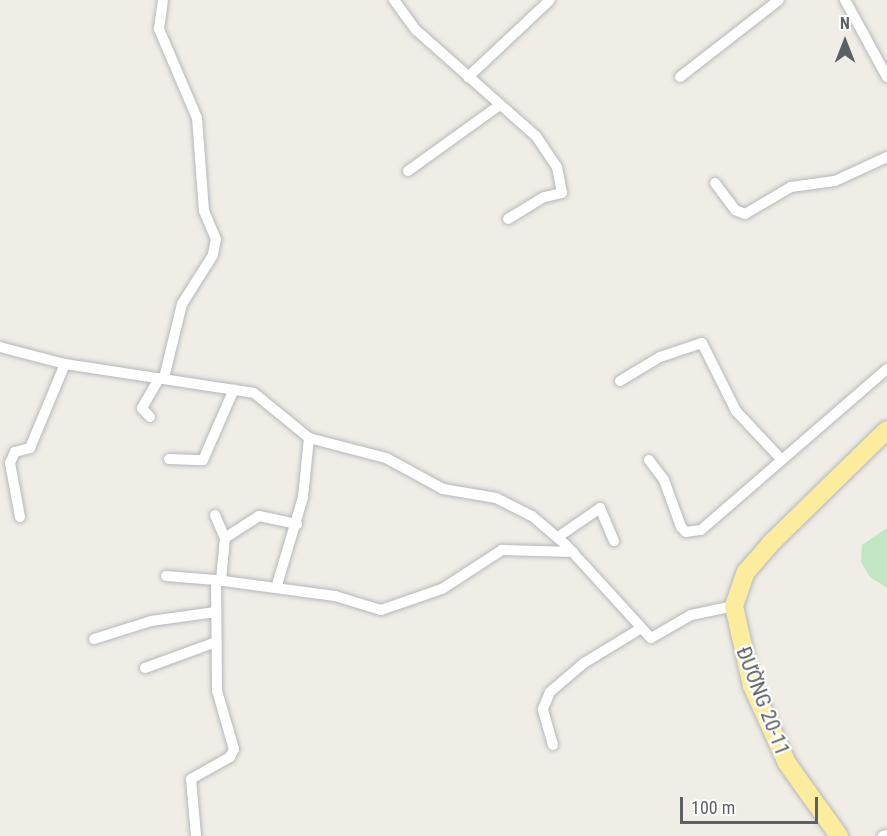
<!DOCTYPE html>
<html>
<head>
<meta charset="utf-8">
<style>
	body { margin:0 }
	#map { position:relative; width:887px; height:836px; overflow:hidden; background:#efede5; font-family:"Roboto Condensed",sans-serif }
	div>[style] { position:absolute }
	.green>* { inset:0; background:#c2e6c4 }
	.roads { filter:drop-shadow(0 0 2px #b6b7bc) drop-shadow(0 0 2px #b6b7bc) }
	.minor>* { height:10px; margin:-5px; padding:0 5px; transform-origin:5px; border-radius:5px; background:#fff }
	.trunk>* { height:18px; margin:-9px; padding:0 9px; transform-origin:9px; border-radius:9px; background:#fcec9e }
	span { translate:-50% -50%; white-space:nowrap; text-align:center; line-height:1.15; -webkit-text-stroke:4.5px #fff; paint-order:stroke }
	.street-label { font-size:21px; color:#5d6065 }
	.north { position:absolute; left:815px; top:12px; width:60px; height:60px; -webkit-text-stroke:4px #fff; paint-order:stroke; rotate:0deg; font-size:16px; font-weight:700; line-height:24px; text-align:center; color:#5d6065 }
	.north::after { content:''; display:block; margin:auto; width:21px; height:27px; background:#5d6065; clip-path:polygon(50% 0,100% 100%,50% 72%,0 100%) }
	.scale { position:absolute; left:680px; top:797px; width:138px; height:27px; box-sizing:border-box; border:3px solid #5d6065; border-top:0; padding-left:8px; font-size:18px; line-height:21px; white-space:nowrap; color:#5d6065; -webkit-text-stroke:4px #fff; paint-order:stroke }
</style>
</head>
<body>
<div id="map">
	<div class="green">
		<div style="clip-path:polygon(887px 528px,887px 588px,870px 577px,861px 562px,862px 545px)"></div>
	</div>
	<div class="roads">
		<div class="minor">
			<div style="left:163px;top:0;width:29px;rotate:98deg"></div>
			<div style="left:159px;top:29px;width:97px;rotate:66.9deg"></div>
			<div style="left:197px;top:118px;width:93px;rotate:85.7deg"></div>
			<div style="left:204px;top:211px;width:30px;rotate:67deg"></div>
			<div style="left:216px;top:239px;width:16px;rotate:101deg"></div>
			<div style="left:213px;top:255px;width:58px;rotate:122.3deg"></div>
			<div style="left:182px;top:304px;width:76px;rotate:103.7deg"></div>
			<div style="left:394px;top:0;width:37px;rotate:54deg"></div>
			<div style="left:416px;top:30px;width:160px;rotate:41.5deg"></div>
			<div style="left:536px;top:136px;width:37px;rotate:56deg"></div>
			<div style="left:557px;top:167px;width:26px;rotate:79deg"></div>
			<div style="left:562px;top:193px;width:18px;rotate:167deg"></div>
			<div style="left:544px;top:197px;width:42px;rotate:148.6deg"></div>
			<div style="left:845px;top:0;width:88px;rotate:61.4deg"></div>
			<div style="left:468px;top:77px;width:112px;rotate:-43.2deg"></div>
			<div style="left:680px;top:77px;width:125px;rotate:-37.9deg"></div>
			<div style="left:408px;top:171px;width:113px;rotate:-35.7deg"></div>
			<div style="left:715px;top:183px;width:34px;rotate:53deg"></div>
			<div style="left:735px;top:210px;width:11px;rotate:22deg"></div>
			<div style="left:745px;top:214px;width:53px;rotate:-30.4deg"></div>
			<div style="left:791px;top:187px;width:44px;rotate:-7.8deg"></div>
			<div style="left:835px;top:181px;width:57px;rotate:-24.8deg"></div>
			<div style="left:0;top:347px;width:67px;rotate:14.7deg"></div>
			<div style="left:65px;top:364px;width:191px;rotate:8.7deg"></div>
			<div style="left:254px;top:393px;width:71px;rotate:39.3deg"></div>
			<div style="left:309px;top:438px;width:80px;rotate:14.6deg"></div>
			<div style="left:386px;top:458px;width:65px;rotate:28.5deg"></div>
			<div style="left:443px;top:489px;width:54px;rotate:9.6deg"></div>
			<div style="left:496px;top:498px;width:40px;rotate:26.6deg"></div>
			<div style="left:532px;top:516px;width:45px;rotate:40.5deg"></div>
			<div style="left:566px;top:545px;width:126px;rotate:47.6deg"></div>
			<div style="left:651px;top:638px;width:46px;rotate:-29.9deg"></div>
			<div style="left:691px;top:615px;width:44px;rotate:-11.8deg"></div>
			<div style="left:620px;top:381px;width:47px;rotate:-31deg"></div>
			<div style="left:660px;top:357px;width:44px;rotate:-18.4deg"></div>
			<div style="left:702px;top:343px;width:76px;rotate:63.4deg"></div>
			<div style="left:736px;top:411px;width:67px;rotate:46.8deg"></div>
			<div style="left:150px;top:417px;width:12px;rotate:-132deg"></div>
			<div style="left:142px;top:408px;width:34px;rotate:-60deg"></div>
			<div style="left:169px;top:459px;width:34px;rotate:2deg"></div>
			<div style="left:203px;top:460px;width:77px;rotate:-66.4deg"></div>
			<div style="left:649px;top:460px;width:25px;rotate:53deg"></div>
			<div style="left:664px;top:480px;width:50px;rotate:70.1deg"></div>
			<div style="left:681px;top:527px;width:7px;rotate:45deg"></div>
			<div style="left:686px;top:532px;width:15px;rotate:-8deg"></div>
			<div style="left:701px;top:530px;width:246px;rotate:-40.9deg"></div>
			<div style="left:215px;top:515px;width:25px;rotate:67deg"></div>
			<div style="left:225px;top:538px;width:42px;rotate:95.4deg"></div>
			<div style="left:20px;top:517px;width:55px;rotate:-100.5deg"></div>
			<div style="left:10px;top:463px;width:12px;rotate:-66deg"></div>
			<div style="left:15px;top:452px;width:16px;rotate:-15deg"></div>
			<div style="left:30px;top:448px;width:91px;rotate:-67.4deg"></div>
			<div style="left:558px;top:537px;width:51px;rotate:-34.6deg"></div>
			<div style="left:600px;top:508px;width:36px;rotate:67deg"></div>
			<div style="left:225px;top:538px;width:40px;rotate:-32.9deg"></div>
			<div style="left:259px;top:516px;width:39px;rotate:12deg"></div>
			<div style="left:166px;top:576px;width:50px;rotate:4.6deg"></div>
			<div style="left:277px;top:585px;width:92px;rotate:-73.5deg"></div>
			<div style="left:303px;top:497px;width:59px;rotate:-84.2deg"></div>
			<div style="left:94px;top:639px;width:60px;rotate:-17.5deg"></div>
			<div style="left:151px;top:621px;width:65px;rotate:-8deg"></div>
			<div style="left:145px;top:668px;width:76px;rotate:-20.1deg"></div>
			<div style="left:553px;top:745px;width:37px;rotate:-106deg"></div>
			<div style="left:543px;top:709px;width:18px;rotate:-68deg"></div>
			<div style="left:550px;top:692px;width:45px;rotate:-40.5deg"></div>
			<div style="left:584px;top:663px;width:63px;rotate:-31.4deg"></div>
			<div style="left:196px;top:836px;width:57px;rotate:-95deg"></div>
			<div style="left:191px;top:779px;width:45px;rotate:-29.4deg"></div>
			<div style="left:230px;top:757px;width:9px;rotate:-63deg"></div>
			<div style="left:234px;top:749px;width:60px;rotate:-106.3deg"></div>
			<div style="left:217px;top:691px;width:111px;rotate:-90.5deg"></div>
			<div style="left:216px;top:580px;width:120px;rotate:7.7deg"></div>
			<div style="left:335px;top:596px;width:48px;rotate:16.9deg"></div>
			<div style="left:381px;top:610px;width:65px;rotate:-19deg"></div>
			<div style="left:442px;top:589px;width:72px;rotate:-33deg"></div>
			<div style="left:502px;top:550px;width:71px;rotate:1.6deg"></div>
			<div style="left:883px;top:836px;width:4px;rotate:-14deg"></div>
		</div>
		<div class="trunk">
			<div style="left:839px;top:836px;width:90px;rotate:-125.5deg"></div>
			<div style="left:787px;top:763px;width:85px;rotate:-114.4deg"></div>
			<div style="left:752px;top:686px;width:82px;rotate:-102.7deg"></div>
			<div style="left:734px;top:606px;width:36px;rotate:-71deg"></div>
			<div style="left:746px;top:572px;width:37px;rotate:-49deg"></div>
			<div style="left:770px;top:544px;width:163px;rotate:-44.3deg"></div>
		</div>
	</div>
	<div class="street-label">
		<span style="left:763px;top:701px;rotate:69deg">ĐƯỜNG 20-11</span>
	</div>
	<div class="north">N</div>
	<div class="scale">100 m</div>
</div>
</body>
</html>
